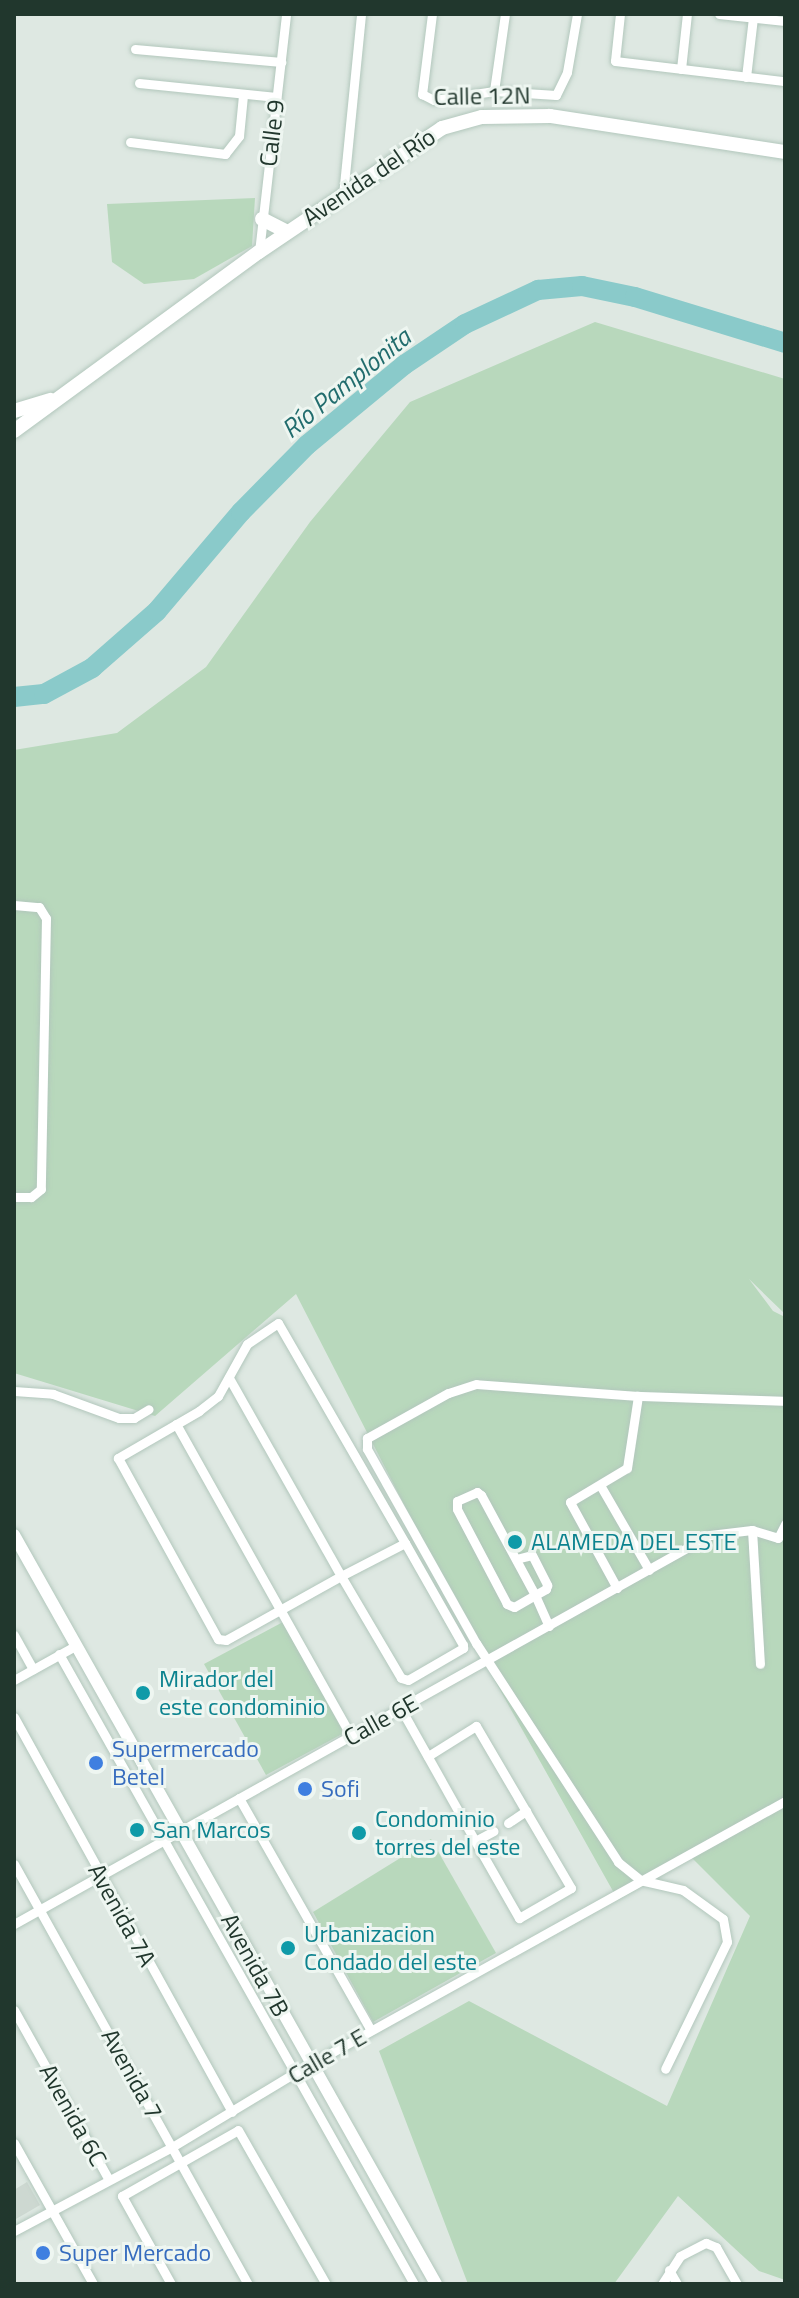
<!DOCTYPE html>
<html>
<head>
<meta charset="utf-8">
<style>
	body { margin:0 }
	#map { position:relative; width:799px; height:2298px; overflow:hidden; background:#dee8e2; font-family:"Titillium Web",sans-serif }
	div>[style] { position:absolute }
	.built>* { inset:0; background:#cdd8d1 }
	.green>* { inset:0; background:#b8d8bc }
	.river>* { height:20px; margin:-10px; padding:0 10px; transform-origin:10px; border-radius:10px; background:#8acaca }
	.roads { filter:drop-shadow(0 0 2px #b2c7bc) drop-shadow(0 0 2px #b2c7bc) }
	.minor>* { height:9px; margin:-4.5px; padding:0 4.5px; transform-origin:4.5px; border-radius:4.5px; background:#fff }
	.tertiary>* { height:12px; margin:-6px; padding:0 6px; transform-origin:6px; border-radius:6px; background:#fff }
	.secondary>* { height:14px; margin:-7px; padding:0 7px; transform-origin:7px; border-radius:7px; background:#fff }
	.dots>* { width:22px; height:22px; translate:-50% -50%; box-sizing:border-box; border:4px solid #eef6f1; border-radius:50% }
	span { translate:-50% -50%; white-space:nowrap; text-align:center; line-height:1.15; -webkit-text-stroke:6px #eef6f1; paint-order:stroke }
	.street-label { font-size:24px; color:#21372d }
	.culture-label { font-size:24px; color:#0d838f }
	.left { translate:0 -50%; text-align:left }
	.shop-label { font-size:24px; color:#366cbe }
	.water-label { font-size:26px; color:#216c6d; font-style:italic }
	.frame { position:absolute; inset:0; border:16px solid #21372d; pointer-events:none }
</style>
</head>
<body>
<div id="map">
	<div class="built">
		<div style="clip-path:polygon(27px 2182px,40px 2205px,16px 2219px,14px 2190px)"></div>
	</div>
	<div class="green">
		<div style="clip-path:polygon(255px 198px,252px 246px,194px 279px,144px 284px,112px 262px,107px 204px)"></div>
		<div style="clip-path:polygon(595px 322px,785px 379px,785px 1314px,749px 1279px,773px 1311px,785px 1317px,785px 2280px,759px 2271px,678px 2196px,614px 2284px,468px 2284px,379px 2051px,469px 2001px,667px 2106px,750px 1916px,692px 1858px,618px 1900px,491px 1674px,296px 1294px,155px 1416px,14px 1373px,14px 750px,117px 733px,206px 667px,310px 522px,410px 402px)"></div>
		<div style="clip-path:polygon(283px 1622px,344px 1733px,266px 1775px,204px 1664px)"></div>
		<div style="clip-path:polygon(431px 1839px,496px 1953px,373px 2022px,313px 1912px)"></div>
	</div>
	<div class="river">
		<div style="left:14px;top:697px;width:30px;rotate:-6deg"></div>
		<div style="left:44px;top:694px;width:55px;rotate:-28.4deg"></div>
		<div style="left:92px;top:668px;width:86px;rotate:-41.2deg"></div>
		<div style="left:157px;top:611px;width:130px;rotate:-49.7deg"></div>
		<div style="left:241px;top:512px;width:94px;rotate:-45.4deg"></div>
		<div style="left:307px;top:445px;width:126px;rotate:-39.5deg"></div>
		<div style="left:404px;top:365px;width:73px;rotate:-33.9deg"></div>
		<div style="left:465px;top:324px;width:81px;rotate:-25deg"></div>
		<div style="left:538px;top:290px;width:44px;rotate:-5.2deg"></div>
		<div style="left:582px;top:286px;width:54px;rotate:11.7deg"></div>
		<div style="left:635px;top:297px;width:157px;rotate:17deg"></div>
	</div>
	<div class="roads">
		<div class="minor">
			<div style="left:432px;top:14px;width:81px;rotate:97.1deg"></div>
			<div style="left:422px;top:94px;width:13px;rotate:27deg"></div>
			<div style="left:434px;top:100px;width:61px;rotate:-8.5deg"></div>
			<div style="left:494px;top:91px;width:62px;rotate:3.7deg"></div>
			<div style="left:556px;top:95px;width:25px;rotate:-64deg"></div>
			<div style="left:567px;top:72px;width:59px;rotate:-80.2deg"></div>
			<div style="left:620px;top:14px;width:47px;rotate:96.1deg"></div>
			<div style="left:615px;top:61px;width:168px;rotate:6.8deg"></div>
			<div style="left:719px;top:14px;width:66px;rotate:6.1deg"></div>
			<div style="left:135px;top:49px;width:147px;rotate:5.1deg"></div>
			<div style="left:681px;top:69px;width:55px;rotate:-83.8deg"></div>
			<div style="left:746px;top:77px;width:60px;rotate:-83.3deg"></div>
			<div style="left:139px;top:83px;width:138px;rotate:5.8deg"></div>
			<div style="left:494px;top:91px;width:78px;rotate:-81.9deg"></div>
			<div style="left:130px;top:142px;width:96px;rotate:7.2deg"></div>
			<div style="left:225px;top:154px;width:23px;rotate:-52deg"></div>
			<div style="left:239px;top:136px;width:41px;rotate:-84.4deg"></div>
			<div style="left:343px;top:195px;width:182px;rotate:-84.3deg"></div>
			<div style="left:259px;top:252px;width:240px;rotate:-83.5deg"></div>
			<div style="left:14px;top:905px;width:25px;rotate:5deg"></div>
			<div style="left:39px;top:907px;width:13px;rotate:58deg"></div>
			<div style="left:46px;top:918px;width:271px;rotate:91.1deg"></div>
			<div style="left:41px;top:1189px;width:13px;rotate:141deg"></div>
			<div style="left:31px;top:1197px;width:17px;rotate:180deg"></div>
			<div style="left:229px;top:1378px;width:227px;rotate:60.5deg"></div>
			<div style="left:341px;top:1576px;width:118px;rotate:59.5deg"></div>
			<div style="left:401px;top:1678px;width:7px;rotate:16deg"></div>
			<div style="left:408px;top:1680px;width:64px;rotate:-30.2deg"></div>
			<div style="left:463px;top:1648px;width:3px;rotate:-90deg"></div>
			<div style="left:463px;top:1645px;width:117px;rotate:-119.6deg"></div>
			<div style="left:405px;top:1543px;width:254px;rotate:-120deg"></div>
			<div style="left:278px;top:1323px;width:37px;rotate:146deg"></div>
			<div style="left:247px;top:1344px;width:60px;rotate:119.1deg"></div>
			<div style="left:218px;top:1396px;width:24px;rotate:142deg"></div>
			<div style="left:199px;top:1411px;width:94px;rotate:149.9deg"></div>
			<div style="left:118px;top:1458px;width:207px;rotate:61.1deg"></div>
			<div style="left:218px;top:1639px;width:8px;rotate:7deg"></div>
			<div style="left:226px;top:1640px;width:132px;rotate:-29.1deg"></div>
			<div style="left:341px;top:1576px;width:72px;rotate:-27.3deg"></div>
			<div style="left:14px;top:1391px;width:39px;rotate:4deg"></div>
			<div style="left:53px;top:1394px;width:70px;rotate:20deg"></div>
			<div style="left:119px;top:1418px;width:15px"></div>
			<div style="left:134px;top:1418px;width:17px;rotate:-31deg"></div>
			<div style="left:638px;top:1396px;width:147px;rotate:1.9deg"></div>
			<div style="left:176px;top:1424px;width:358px;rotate:60.7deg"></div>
			<div style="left:600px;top:1485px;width:98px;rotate:60deg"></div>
			<div style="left:752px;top:1530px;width:134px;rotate:86.6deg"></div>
			<div style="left:516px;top:1559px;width:16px;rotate:-14deg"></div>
			<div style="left:532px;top:1555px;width:34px;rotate:63deg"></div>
			<div style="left:547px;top:1585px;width:4px;rotate:104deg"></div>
			<div style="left:546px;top:1589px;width:13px;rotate:151deg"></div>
			<div style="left:535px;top:1595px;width:24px;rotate:150deg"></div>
			<div style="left:514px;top:1607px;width:8px;rotate:-157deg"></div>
			<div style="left:507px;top:1604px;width:107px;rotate:-117.8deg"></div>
			<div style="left:457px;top:1509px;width:8px;rotate:-90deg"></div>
			<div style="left:457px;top:1501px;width:22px;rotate:-24deg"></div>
			<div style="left:477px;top:1492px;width:5px;rotate:37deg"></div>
			<div style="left:481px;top:1495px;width:114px;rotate:61.6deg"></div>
			<div style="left:535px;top:1595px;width:34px;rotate:66deg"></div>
			<div style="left:617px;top:1588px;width:98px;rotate:-118.7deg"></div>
			<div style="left:570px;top:1502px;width:66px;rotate:-30.8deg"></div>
			<div style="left:627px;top:1468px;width:73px;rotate:-81.3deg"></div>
			<div style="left:638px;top:1396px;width:162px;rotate:-175.8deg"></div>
			<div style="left:476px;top:1384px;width:29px;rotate:162deg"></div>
			<div style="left:448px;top:1393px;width:93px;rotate:150.9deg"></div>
			<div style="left:367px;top:1438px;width:11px;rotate:90deg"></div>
			<div style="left:367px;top:1449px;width:223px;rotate:60.7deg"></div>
			<div style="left:476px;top:1643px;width:261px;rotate:57deg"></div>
			<div style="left:618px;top:1862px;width:28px;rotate:39deg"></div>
			<div style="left:640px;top:1880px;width:44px;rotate:13.1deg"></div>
			<div style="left:683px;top:1890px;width:49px;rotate:35.9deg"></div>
			<div style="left:723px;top:1919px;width:23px;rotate:80deg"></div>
			<div style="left:727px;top:1942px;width:141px;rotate:116deg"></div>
			<div style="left:14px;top:1635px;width:39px;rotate:61deg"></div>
			<div style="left:59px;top:1654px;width:723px;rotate:60.6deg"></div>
			<div style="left:14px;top:1680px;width:70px;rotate:-29.1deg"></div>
			<div style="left:401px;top:1709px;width:151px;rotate:60.7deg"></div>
			<div style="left:475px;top:1841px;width:89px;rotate:60.3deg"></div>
			<div style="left:519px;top:1918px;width:60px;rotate:-30deg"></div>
			<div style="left:571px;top:1888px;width:188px;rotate:-120.4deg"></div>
			<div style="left:476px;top:1726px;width:57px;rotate:148deg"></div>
			<div style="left:14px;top:1717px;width:451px;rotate:61.1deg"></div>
			<div style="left:239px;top:1798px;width:267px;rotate:60.4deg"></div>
			<div style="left:508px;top:1823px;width:22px;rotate:-34deg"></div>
			<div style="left:475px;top:1841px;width:21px;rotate:-28deg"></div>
			<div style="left:14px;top:1864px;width:481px;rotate:60.9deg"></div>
			<div style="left:14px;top:1924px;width:797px;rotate:-29.2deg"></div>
			<div style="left:710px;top:1535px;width:42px;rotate:-6.8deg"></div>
			<div style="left:752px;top:1530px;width:27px;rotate:17deg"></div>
			<div style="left:778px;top:1538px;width:16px;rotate:-63deg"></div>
			<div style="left:14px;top:2010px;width:193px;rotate:60.8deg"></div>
			<div style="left:14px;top:2143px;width:162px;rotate:60.7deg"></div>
			<div style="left:14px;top:2231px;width:179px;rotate:-28deg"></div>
			<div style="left:172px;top:2147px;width:141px;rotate:-31.1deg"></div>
			<div style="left:293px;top:2074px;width:563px;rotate:-29.02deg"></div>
			<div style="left:669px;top:2270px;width:16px;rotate:60deg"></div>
			<div style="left:171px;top:2284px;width:101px;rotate:-119.1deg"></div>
			<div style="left:122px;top:2196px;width:133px;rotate:-29.6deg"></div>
			<div style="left:238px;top:2130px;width:177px;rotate:60.3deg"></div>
			<div style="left:662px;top:2284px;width:33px;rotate:-57deg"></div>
			<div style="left:680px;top:2256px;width:29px;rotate:-27deg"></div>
			<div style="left:706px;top:2243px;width:11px;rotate:22deg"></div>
			<div style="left:716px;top:2247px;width:43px;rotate:60.4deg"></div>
		</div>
		<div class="tertiary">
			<div style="left:14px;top:1535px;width:860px;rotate:60.6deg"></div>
		</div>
		<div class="secondary">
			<div style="left:262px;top:219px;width:28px;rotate:27deg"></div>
			<div style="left:14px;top:411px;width:38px;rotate:-17deg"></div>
			<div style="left:14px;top:431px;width:303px;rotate:-36.2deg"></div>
			<div style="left:259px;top:252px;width:221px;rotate:-34.1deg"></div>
			<div style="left:442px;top:128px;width:41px;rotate:-15.4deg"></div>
			<div style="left:482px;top:117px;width:68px;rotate:-0.8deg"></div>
			<div style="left:550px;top:116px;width:238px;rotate:8.7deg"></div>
		</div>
	</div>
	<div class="dots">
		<div style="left:515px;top:1542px;background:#0f9aa8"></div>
		<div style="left:143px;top:1693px;background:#0f9aa8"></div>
		<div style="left:96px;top:1763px;background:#3f7fe0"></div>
		<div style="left:305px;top:1789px;background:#3f7fe0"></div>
		<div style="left:137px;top:1830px;background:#0f9aa8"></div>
		<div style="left:359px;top:1833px;background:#0f9aa8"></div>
		<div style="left:288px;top:1948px;background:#0f9aa8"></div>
		<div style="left:43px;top:2253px;background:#3f7fe0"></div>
	</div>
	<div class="street-label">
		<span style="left:482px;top:96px;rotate:-1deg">Calle 12N</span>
		<span style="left:272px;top:133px;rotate:-83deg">Calle 9</span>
		<span style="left:369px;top:177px;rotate:-34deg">Avenida del Río</span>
		<span style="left:381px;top:1720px;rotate:-29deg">Calle 6E</span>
		<span style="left:122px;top:1915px;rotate:61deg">Avenida 7A</span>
		<span style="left:255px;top:1965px;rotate:61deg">Avenida 7B</span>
		<span style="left:327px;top:2056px;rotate:-30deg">Calle 7 E</span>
		<span style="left:132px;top:2074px;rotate:61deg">Avenida 7</span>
		<span style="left:73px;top:2115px;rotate:61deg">Avenida 6C</span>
	</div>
	<div class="culture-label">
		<span class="left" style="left:531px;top:1542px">ALAMEDA DEL ESTE</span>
		<span class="left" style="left:159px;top:1693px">Mirador del<br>este condominio</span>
		<span class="left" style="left:375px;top:1833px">Condominio<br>torres del este</span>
		<span class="left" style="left:153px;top:1830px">San Marcos</span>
		<span class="left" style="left:304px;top:1948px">Urbanizacion<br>Condado del este</span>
	</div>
	<div class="shop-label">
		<span class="left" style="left:112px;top:1763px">Supermercado<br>Betel</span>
		<span class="left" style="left:321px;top:1789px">Sofi</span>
		<span class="left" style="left:59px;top:2253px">Super Mercado</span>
	</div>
	<div class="water-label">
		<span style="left:346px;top:383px;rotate:-39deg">Río Pamplonita</span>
	</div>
	<div class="frame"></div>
</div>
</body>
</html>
